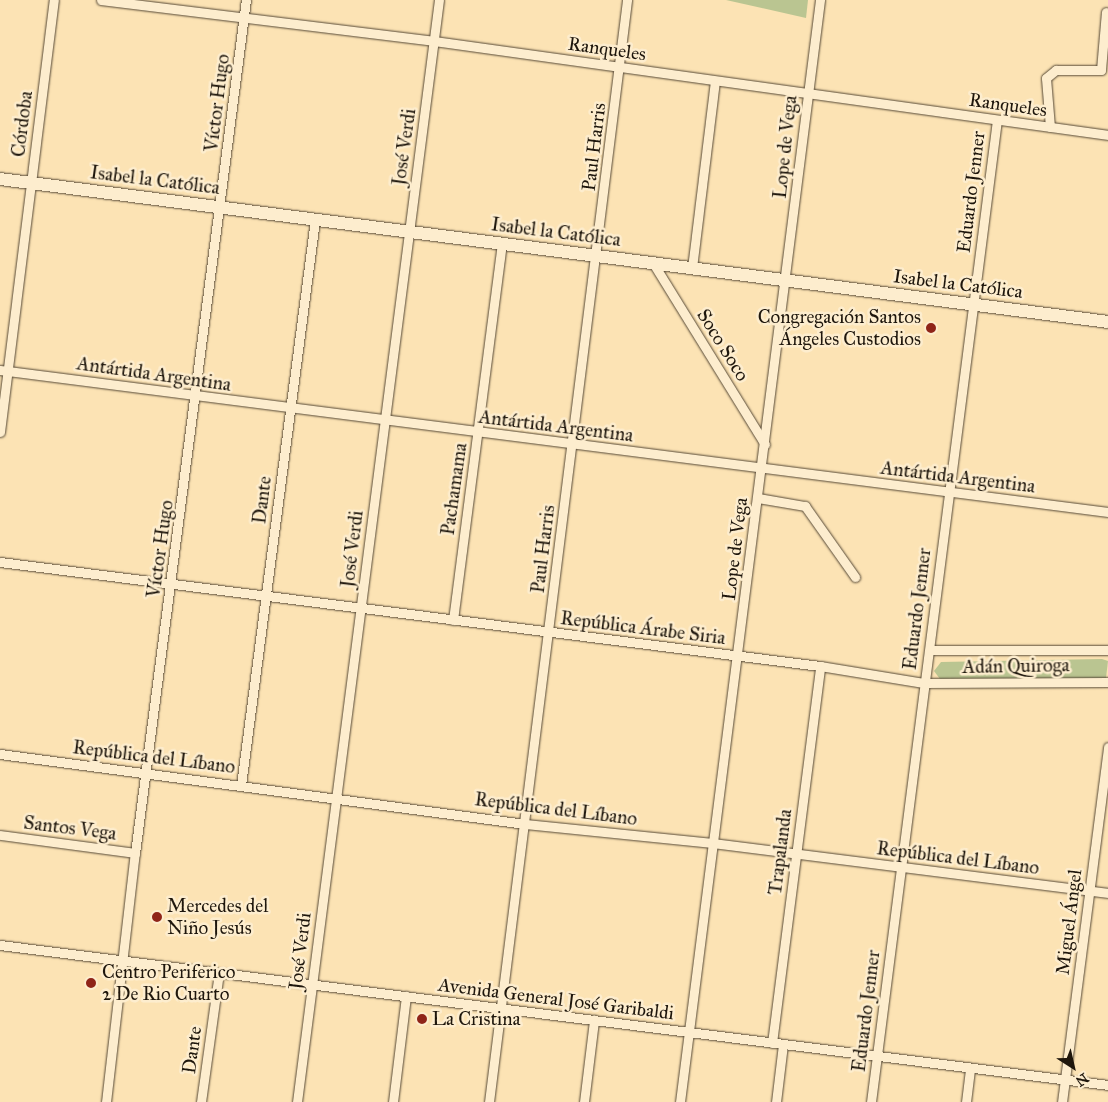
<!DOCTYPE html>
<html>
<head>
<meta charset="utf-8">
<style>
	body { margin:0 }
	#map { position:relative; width:1108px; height:1102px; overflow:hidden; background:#fce3b4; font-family:"IM FELL Great Primer",serif }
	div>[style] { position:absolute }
	.green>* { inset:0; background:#bac591 }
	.roads { filter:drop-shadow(0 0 1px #564936) drop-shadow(0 0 1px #564936) }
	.street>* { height:9px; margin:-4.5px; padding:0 4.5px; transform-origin:4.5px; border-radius:4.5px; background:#fdedce }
	.secondary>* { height:12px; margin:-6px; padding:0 6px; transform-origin:6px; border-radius:6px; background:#fdedce }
	.dots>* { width:14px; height:14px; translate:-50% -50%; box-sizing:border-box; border:2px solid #fdedce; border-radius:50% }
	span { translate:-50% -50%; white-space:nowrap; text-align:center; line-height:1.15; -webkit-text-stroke:5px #fdedce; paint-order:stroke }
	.street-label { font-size:19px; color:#1e160c }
	.poi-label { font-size:19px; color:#1e160c }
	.right { translate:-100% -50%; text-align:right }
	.left { translate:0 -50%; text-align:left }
	.north { position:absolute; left:1048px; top:1042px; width:50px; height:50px; -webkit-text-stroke:4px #fdedce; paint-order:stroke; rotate:145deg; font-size:14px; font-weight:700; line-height:20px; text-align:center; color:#1e160c }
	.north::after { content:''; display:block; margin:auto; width:18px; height:22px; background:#1e160c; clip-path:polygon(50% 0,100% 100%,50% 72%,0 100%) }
</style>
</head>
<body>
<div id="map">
	<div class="green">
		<div style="clip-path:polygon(726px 0,808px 0,806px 18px)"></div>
		<div style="clip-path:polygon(1102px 659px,1108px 661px,1106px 678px,940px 679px,934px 671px,941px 662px)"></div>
	</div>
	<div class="roads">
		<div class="street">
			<div style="left:101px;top:0;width:336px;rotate:7deg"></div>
			<div style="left:434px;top:41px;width:681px;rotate:7.94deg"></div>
			<div style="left:1050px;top:127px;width:49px;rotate:-94.7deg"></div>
			<div style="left:1046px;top:78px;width:13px;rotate:-39deg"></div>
			<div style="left:1056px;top:70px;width:45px"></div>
			<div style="left:1101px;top:70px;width:58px;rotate:-85.1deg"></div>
			<div style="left:653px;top:263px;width:213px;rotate:58.3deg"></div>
			<div style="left:692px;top:268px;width:187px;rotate:-83deg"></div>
			<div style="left:0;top:370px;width:1117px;rotate:7.3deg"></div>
			<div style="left:0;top:432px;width:435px;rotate:-82.9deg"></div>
			<div style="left:758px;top:498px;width:48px;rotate:9.7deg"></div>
			<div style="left:805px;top:506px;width:87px;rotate:54.8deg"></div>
			<div style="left:0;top:562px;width:827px;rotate:7.23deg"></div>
			<div style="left:820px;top:666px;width:105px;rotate:9.3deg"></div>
			<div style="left:924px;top:683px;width:184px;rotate:-0.3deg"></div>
			<div style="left:453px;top:620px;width:379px;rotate:-82.6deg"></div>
			<div style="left:930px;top:650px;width:178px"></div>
			<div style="left:0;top:754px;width:530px;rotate:7.59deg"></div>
			<div style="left:525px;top:824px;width:189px;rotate:5.8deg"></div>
			<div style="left:713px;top:843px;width:398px;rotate:7.2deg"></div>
			<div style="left:241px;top:785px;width:570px;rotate:-82.54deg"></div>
			<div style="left:0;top:835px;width:136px;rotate:7.6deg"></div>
			<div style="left:0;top:945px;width:1117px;rotate:7.2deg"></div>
			<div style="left:772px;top:1043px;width:380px;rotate:-82.7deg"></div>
			<div style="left:106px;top:1102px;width:251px;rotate:-83.4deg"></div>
			<div style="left:135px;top:853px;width:860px;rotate:-82.59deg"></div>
			<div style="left:201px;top:1102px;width:130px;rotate:-82.1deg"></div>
			<div style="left:297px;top:1102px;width:1111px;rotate:-82.66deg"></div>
			<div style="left:393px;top:1102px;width:107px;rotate:-83deg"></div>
			<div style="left:489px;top:1102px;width:1111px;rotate:-82.86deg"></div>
			<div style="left:584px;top:1102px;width:83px;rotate:-83deg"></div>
			<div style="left:680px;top:1102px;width:1111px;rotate:-82.76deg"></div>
			<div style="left:776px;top:1102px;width:58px;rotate:-83.1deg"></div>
			<div style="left:871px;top:1102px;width:990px;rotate:-82.69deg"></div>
			<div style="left:966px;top:1102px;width:34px;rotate:-83deg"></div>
			<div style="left:1062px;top:1102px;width:358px;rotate:-82.6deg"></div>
		</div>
		<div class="secondary">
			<div style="left:0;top:179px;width:1117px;rotate:7.35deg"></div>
		</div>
	</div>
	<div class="dots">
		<div style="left:931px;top:328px;background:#8f2418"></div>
		<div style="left:157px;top:917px;background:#8f2418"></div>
		<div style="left:91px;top:983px;background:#8f2418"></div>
		<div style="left:422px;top:1019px;background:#8f2418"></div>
	</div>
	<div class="street-label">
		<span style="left:607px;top:49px;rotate:8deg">Ranqueles</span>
		<span style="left:217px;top:103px;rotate:-83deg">Víctor Hugo</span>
		<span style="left:1008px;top:105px;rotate:8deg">Ranqueles</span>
		<span style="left:22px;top:124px;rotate:-83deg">Córdoba</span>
		<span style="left:404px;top:147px;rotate:-82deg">José Verdi</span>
		<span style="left:594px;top:147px;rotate:-83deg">Paul Harris</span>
		<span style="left:785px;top:147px;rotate:-84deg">Lope de Vega</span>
		<span style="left:155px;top:180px;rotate:7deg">Isabel la Católica</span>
		<span style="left:971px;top:192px;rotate:-83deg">Eduardo Jenner</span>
		<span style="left:556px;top:232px;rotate:7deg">Isabel la Católica</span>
		<span style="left:958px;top:284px;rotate:7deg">Isabel la Católica</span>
		<span style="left:723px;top:345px;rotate:58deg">Soco Soco</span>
		<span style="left:154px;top:374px;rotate:8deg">Antártida Argentina</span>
		<span style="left:556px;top:426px;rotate:7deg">Antártida Argentina</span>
		<span style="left:958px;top:477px;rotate:7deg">Antártida Argentina</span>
		<span style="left:454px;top:489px;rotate:-82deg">Pachamama</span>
		<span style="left:262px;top:500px;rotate:-83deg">Dante</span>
		<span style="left:160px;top:549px;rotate:-82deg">Víctor Hugo</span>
		<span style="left:352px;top:549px;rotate:-83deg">José Verdi</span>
		<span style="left:543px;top:549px;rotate:-83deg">Paul Harris</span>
		<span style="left:735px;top:549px;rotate:-83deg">Lope de Vega</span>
		<span style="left:917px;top:609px;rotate:-83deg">Eduardo Jenner</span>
		<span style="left:643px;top:628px;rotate:7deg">República Árabe Siria</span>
		<span style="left:1016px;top:666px;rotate:-1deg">Adán Quiroga</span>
		<span style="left:154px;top:757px;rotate:7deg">República del Líbano</span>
		<span style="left:556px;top:809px;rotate:7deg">República del Líbano</span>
		<span style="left:70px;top:828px;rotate:7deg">Santos Vega</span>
		<span style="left:780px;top:852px;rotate:-83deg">Trapalanda</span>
		<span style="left:958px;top:858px;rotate:7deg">República del Líbano</span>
		<span style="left:1069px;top:922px;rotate:-83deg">Miguel Ángel</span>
		<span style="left:300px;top:951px;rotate:-83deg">José Verdi</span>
		<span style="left:556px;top:999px;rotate:7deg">Avenida General José Garibaldi</span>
		<span style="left:866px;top:1011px;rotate:-83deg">Eduardo Jenner</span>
		<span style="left:192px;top:1050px;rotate:-82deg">Dante</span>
	</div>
	<div class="poi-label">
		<span class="right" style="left:921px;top:328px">Congregación Santos<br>Ángeles Custodios</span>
		<span class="left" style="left:167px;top:917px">Mercedes del<br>Niño Jesús</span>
		<span class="left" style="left:102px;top:983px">Centro Periferico<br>2 De Rio Cuarto</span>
		<span class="left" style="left:432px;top:1019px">La Cristina</span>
	</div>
	<div class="north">N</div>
</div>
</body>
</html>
